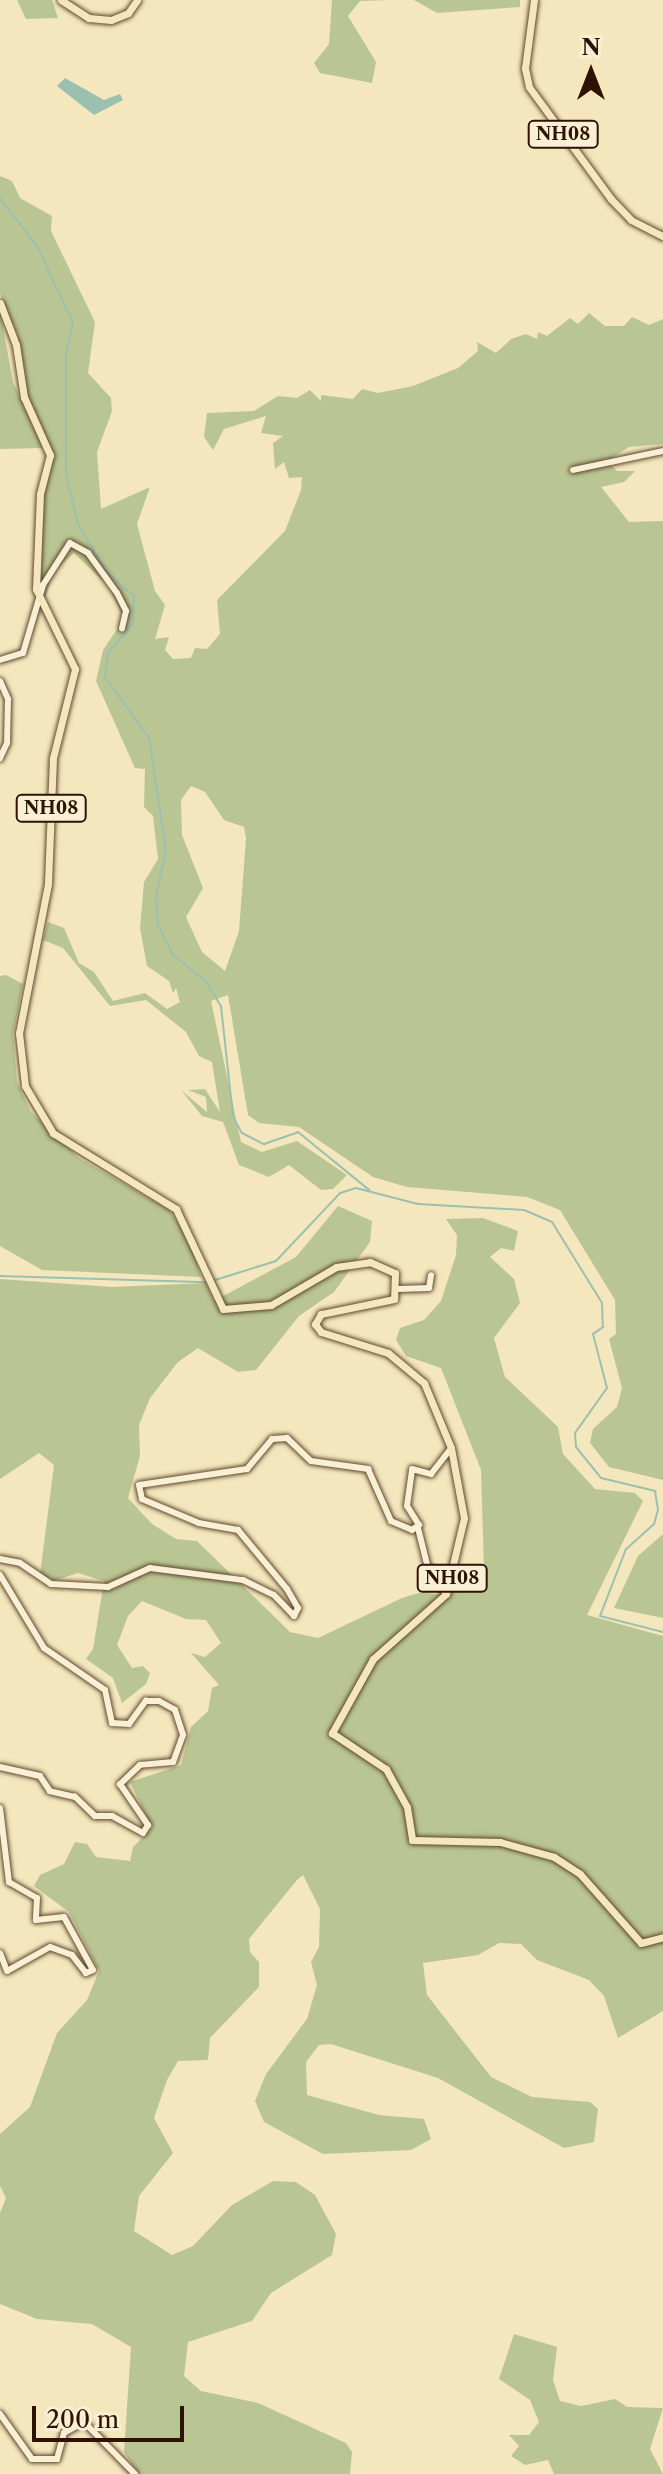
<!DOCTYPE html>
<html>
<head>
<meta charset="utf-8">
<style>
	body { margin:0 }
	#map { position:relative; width:663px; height:2474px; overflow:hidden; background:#f4e7bd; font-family:"Libre Caslon Text",serif }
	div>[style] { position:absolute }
	.green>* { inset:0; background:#b9c693 }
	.water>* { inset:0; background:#9cc0b0 }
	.stream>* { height:2px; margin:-1px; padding:0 1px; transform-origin:1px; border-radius:1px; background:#9cc0b0 }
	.roads { filter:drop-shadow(0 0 2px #60482f) drop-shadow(0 0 2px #60482f) }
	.minor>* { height:6px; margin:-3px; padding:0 3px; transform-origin:3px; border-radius:3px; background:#f8efd4 }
	.major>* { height:7px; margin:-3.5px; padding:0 3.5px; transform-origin:3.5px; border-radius:3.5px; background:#f4e7bd }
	span { translate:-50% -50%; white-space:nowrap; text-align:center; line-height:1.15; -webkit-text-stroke:8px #f8efd4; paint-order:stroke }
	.shield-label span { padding:2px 6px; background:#f8efd4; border:2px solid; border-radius:6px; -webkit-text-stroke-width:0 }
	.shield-label { font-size:18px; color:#2f1300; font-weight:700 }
	.north { position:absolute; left:551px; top:32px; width:80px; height:80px; -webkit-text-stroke:6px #f8efd4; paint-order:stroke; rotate:0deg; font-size:22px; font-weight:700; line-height:32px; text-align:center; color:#2f1300 }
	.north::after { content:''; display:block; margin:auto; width:28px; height:36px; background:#2f1300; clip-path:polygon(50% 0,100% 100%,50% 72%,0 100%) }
	.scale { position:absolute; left:32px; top:2406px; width:152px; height:36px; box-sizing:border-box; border:4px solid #2f1300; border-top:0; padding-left:10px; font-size:24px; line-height:28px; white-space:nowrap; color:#2f1300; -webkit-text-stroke:6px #f8efd4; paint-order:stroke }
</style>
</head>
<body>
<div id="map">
	<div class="green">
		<div style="clip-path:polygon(17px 0,52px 0,58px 18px,26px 19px)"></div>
		<div style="clip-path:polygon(332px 0,389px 0,360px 1px,348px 16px,376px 62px,372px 83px,320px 73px,314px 63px,329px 44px)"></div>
		<div style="clip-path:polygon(414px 0,520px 0,520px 7px,437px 13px)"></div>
		<div style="clip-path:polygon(evenodd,0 176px,12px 181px,20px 198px,52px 216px,51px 231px,95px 322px,88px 373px,111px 398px,112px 411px,97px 452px,101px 509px,150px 487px,137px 524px,155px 591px,165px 605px,155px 639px,169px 637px,165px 650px,173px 659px,191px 658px,195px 648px,207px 649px,220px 634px,217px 600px,285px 531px,301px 490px,302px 477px,289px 478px,284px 462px,275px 469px,273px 443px,283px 436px,261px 433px,266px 416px,224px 429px,213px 450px,204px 437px,207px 413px,254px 411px,278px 396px,297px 398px,310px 390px,321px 401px,321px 395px,353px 399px,362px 389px,378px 393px,413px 386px,458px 368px,478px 351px,477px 342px,496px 353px,511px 339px,526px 334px,537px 339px,538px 332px,547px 336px,570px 318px,578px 324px,589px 313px,605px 326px,624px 326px,632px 317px,649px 325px,663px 319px,663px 444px,629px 447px,613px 457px,609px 463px,617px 471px,635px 471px,624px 482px,601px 487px,629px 522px,663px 521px,663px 1480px,609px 1467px,590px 1443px,593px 1429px,617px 1407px,622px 1388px,609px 1339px,616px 1334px,615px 1300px,560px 1210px,527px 1197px,407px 1187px,373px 1177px,299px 1127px,259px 1123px,248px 1115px,228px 995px,211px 1001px,241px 1142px,262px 1152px,297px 1141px,347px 1175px,333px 1189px,321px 1190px,289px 1165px,269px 1177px,239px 1165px,223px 1122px,202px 1116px,181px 1090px,207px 1112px,206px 1097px,188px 1090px,205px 1089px,220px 1112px,212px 1062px,199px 1056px,186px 1032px,146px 1000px,110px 1006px,63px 948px,43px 940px,48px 922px,64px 928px,79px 963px,94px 972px,113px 1001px,145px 993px,167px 1009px,180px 1002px,176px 988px,173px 993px,169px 981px,147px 966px,140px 928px,144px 882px,158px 859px,153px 816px,144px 807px,145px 769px,135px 768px,96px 681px,103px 650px,124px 619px,109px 587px,74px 553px,54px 571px,44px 602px,36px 578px,41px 500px,53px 451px,23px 387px,18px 336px,0 294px,0 176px,191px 786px,205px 792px,224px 820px,244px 827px,246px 838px,239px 931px,225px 971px,202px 952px,186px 917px,203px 888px,182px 835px,181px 800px,191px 786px)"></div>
		<div style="clip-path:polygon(0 311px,13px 382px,43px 448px,0 449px)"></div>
		<div style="clip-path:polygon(6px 975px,23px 984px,13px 1034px,17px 1082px,31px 1112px,79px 1158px,169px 1210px,189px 1238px,201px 1277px,42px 1270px,0 1246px,0 976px)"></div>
		<div style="clip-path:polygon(338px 1206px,372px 1221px,370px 1242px,334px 1292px,299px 1316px,256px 1370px,238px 1372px,198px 1348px,178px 1362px,150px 1398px,139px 1425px,140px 1456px,128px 1498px,152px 1524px,176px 1539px,197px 1541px,290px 1632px,318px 1638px,402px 1598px,422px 1592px,448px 1596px,484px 1570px,481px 1470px,441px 1368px,406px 1356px,396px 1340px,400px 1328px,424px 1320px,441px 1301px,456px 1255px,457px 1235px,446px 1219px,483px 1218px,518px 1231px,514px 1251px,501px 1248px,490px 1257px,514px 1279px,520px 1303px,494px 1338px,505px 1377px,558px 1427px,563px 1454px,595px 1489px,635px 1493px,643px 1501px,587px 1615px,663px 1636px,663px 2011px,618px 2038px,604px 1996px,589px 1980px,537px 1960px,521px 1944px,499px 1943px,478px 1955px,423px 1963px,427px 1995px,491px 2077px,532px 2097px,590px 2102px,598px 2109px,594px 2142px,564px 2148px,438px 2078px,331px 2044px,319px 2045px,306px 2062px,307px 2095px,379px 2115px,424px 2119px,431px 2139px,411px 2150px,323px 2154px,264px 2122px,255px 2101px,266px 2074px,307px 2019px,317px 1985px,311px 1962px,319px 1947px,320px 1909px,303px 1875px,297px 1880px,249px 1939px,250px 1952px,259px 1962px,259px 1987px,210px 2038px,208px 2060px,178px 2061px,167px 2080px,154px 2118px,173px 2153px,139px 2196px,134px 2231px,172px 2255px,193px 2246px,232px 2205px,273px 2181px,296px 2182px,315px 2195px,336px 2234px,332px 2255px,271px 2293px,252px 2321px,188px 2342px,184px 2376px,201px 2391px,258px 2403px,346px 2443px,352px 2452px,350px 2474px,139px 2474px,124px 2452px,131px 2347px,92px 2324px,37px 2319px,0 2304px,0 2213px,6px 2198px,0 2186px,0 2134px,30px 2107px,57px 2033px,87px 2000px,99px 1971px,69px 1912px,34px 1886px,40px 1875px,64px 1864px,75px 1842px,87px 1844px,96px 1857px,130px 1861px,133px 1847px,152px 1828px,130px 1782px,181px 1765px,191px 1727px,208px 1711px,212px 1688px,219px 1685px,191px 1653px,205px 1657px,221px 1643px,206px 1620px,186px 1619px,142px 1601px,128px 1616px,117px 1645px,132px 1668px,143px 1666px,150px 1673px,146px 1684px,122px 1703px,113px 1678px,86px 1659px,93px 1649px,104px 1581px,78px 1573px,53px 1581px,40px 1575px,54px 1465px,39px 1453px,0 1479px,0 1279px,112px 1287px,206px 1283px,214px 1301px,296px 1257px)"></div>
		<div style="clip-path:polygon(663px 1534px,663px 1618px,614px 1608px,638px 1556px)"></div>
		<div style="clip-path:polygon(514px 2334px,557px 2347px,553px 2380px,560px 2401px,581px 2406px,615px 2399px,627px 2407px,663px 2408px,650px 2449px,663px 2474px,554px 2474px,548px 2460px,525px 2465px,511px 2456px,519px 2446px,509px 2435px,529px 2435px,539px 2422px,530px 2400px,499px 2379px)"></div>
	</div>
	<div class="water">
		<div style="clip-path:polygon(65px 78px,104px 100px,120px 94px,123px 100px,94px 115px,57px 86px)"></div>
	</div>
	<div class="stream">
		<div style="left:0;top:198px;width:61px;rotate:52.4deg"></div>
		<div style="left:37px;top:246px;width:85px;rotate:64.9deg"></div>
		<div style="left:73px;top:323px;width:31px;rotate:103deg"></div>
		<div style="left:66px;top:353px;width:121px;rotate:90deg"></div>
		<div style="left:66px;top:474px;width:51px;rotate:76.5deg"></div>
		<div style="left:78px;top:524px;width:55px;rotate:59.2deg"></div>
		<div style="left:106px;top:571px;width:38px;rotate:42deg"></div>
		<div style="left:134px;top:596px;width:27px;rotate:92deg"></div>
		<div style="left:133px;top:623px;width:39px;rotate:130deg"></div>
		<div style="left:108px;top:653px;width:24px;rotate:97deg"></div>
		<div style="left:105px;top:677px;width:75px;rotate:54.2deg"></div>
		<div style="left:149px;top:738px;width:113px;rotate:81.4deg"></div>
		<div style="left:166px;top:850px;width:47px;rotate:102.3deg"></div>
		<div style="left:156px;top:896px;width:29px;rotate:86deg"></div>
		<div style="left:158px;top:925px;width:32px;rotate:64deg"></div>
		<div style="left:172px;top:954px;width:45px;rotate:39.6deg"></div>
		<div style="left:207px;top:983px;width:27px;rotate:59deg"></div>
		<div style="left:221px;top:1006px;width:112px;rotate:83.8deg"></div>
		<div style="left:233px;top:1117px;width:18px;rotate:61deg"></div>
		<div style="left:242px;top:1133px;width:25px;rotate:27deg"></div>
		<div style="left:264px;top:1144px;width:36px;rotate:-19deg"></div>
		<div style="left:298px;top:1132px;width:92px;rotate:39.2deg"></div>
		<div style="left:0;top:1276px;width:208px;rotate:1.7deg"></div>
		<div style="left:215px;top:1280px;width:64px;rotate:-17.3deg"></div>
		<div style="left:276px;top:1261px;width:93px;rotate:-46.7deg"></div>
		<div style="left:340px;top:1193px;width:17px;rotate:-17deg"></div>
		<div style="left:356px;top:1188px;width:64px;rotate:14.5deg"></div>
		<div style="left:418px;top:1204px;width:106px;rotate:3.2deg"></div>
		<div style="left:524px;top:1210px;width:30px;rotate:23deg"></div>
		<div style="left:552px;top:1222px;width:95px;rotate:58.3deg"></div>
		<div style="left:602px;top:1303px;width:24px;rotate:88deg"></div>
		<div style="left:603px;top:1327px;width:12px;rotate:145deg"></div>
		<div style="left:593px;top:1334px;width:56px;rotate:75.5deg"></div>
		<div style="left:607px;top:1388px;width:55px;rotate:125.4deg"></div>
		<div style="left:575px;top:1433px;width:14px;rotate:86deg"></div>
		<div style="left:576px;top:1447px;width:40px;rotate:51deg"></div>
		<div style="left:601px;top:1478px;width:56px;rotate:13.5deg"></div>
		<div style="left:655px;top:1491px;width:19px;rotate:81deg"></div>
		<div style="left:658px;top:1510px;width:15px;rotate:106deg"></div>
		<div style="left:654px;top:1524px;width:38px;rotate:138deg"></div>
		<div style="left:626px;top:1549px;width:72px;rotate:111.2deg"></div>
		<div style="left:600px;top:1616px;width:65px;rotate:14.3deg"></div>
	</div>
	<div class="roads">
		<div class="minor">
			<div style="left:573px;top:470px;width:92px;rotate:-11.9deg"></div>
			<div style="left:0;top:660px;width:24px;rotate:-17deg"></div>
			<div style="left:23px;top:653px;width:71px;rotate:-73.6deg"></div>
			<div style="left:43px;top:585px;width:50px;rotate:-57.3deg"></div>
			<div style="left:70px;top:543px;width:21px;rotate:29deg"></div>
			<div style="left:88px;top:553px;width:49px;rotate:54.1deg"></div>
			<div style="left:117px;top:593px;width:20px;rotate:63deg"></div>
			<div style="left:126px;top:611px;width:18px;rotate:103deg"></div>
			<div style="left:0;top:681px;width:20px;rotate:66deg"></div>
			<div style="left:8px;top:699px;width:44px;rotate:91.3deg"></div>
			<div style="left:7px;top:743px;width:17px;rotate:115deg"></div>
			<div style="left:398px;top:1289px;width:31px;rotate:-2deg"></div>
			<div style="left:429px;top:1288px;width:13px;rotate:-81deg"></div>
			<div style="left:418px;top:1528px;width:38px;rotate:76deg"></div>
			<div style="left:427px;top:1565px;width:35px;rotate:57deg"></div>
			<div style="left:0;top:1559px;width:20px;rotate:11deg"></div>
			<div style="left:20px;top:1563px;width:37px;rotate:34deg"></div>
			<div style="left:51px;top:1584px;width:57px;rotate:3deg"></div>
			<div style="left:108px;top:1587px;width:46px;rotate:-24.3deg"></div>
			<div style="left:150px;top:1568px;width:94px;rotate:7.4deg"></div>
			<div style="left:243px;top:1580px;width:34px;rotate:26deg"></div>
			<div style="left:274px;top:1595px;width:29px;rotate:46deg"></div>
			<div style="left:294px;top:1616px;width:9px;rotate:-63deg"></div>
			<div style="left:298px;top:1608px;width:22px;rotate:-120deg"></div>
			<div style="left:287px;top:1589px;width:77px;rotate:-129.7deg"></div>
			<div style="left:238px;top:1530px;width:40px;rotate:-170deg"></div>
			<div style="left:199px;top:1523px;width:62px;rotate:-157.2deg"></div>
			<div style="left:142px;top:1499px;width:14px;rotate:-102deg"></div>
			<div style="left:139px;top:1485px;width:109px;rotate:-8.4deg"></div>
			<div style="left:247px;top:1469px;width:39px;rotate:-50deg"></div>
			<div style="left:272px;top:1439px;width:15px;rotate:-4deg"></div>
			<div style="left:287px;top:1438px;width:33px;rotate:44deg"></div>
			<div style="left:311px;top:1461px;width:58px;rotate:8deg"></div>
			<div style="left:368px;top:1469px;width:57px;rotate:66.1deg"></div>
			<div style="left:391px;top:1521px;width:23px;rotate:23deg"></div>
			<div style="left:412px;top:1530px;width:9px;rotate:-36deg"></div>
			<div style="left:419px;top:1525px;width:22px;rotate:-122deg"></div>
			<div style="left:407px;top:1506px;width:37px;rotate:-82deg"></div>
			<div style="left:412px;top:1469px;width:20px;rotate:15deg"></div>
			<div style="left:431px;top:1474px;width:33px;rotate:-52deg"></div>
			<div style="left:0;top:1575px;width:85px;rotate:58.9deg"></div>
			<div style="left:44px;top:1648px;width:74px;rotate:34.5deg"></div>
			<div style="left:105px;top:1690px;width:34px;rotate:78deg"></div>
			<div style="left:112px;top:1723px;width:17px;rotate:3deg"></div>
			<div style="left:129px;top:1724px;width:29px;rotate:-54deg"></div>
			<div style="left:146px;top:1701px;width:13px"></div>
			<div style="left:159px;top:1701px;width:18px;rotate:29deg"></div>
			<div style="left:175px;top:1710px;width:26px;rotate:72deg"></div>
			<div style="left:183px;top:1735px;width:29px;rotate:110deg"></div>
			<div style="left:173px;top:1762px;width:33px;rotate:175deg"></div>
			<div style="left:140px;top:1765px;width:28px;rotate:136deg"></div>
			<div style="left:120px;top:1784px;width:50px;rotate:55.7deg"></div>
			<div style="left:148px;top:1825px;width:9px;rotate:122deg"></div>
			<div style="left:143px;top:1833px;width:35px;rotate:-151deg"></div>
			<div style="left:112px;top:1816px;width:17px;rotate:180deg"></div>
			<div style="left:95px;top:1816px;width:28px;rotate:-136deg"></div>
			<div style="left:75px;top:1797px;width:26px;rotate:-167deg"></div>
			<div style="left:50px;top:1791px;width:18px;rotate:-124deg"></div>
			<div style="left:40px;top:1776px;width:41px;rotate:-167.3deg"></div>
			<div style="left:0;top:1808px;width:75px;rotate:83.1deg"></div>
			<div style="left:9px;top:1882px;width:32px;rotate:30deg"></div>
			<div style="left:37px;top:1898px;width:22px;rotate:93deg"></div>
			<div style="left:36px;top:1920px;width:28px;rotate:-6deg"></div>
			<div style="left:64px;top:1917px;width:60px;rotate:61.3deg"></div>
			<div style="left:93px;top:1970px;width:8px;rotate:157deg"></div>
			<div style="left:86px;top:1973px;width:23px;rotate:-128deg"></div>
			<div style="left:72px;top:1955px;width:23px;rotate:-160deg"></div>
			<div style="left:50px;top:1947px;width:49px;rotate:150.8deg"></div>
			<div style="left:7px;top:1971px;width:19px;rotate:-111deg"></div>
			<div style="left:0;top:2414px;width:55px;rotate:54.6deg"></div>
			<div style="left:32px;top:2459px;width:25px"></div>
			<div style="left:57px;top:2459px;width:27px;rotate:-75deg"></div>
			<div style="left:64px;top:2433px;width:23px;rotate:-29deg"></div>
			<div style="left:84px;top:2422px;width:73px;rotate:45.6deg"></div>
		</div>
		<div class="major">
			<div style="left:61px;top:0;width:33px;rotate:33deg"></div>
			<div style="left:89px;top:18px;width:22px;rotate:5deg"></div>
			<div style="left:111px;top:20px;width:18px;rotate:-22deg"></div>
			<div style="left:128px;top:13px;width:16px;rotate:-55deg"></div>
			<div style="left:534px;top:0;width:69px;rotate:97.5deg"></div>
			<div style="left:525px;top:68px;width:19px;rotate:78deg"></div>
			<div style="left:529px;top:87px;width:139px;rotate:53.8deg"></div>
			<div style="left:611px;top:199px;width:29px;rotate:46deg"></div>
			<div style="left:631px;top:220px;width:36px;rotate:27deg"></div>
			<div style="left:0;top:303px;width:45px;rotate:69.1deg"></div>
			<div style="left:16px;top:345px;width:53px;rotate:81.3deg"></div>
			<div style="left:24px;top:397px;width:64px;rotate:65.9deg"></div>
			<div style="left:50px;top:455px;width:40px;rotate:104.4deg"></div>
			<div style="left:40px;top:494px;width:95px;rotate:92.4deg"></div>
			<div style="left:36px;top:589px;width:89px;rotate:64deg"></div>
			<div style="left:75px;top:669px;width:92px;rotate:103.9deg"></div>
			<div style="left:53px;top:758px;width:126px;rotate:92.3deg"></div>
			<div style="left:48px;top:884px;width:152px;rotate:101deg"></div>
			<div style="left:19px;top:1033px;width:53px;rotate:83.5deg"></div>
			<div style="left:25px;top:1086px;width:55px;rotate:59.2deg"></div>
			<div style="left:53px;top:1133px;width:145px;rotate:31.7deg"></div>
			<div style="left:176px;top:1209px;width:110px;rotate:64.8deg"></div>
			<div style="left:223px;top:1309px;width:48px;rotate:-4.8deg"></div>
			<div style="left:271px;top:1305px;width:75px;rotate:-30.3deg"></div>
			<div style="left:336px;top:1267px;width:34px;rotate:-8deg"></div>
			<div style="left:370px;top:1262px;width:27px;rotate:24deg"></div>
			<div style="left:395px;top:1273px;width:26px;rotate:92deg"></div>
			<div style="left:394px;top:1299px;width:75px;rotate:168.4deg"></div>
			<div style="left:321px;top:1314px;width:12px;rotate:121deg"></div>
			<div style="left:315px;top:1324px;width:10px;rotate:53deg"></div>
			<div style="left:321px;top:1332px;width:70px;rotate:17.4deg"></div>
			<div style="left:388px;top:1353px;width:47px;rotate:39.8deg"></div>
			<div style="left:424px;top:1383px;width:70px;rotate:67.4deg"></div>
			<div style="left:451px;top:1448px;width:71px;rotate:79.5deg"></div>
			<div style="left:464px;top:1518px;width:78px;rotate:103.3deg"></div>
			<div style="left:446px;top:1594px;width:98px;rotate:138.3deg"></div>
			<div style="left:373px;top:1659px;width:85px;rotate:119deg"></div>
			<div style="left:332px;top:1733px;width:65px;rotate:33.7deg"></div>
			<div style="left:386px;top:1769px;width:43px;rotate:61.1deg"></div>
			<div style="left:407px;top:1807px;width:33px;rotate:81deg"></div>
			<div style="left:412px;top:1840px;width:88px;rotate:1.3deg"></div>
			<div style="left:500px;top:1842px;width:56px;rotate:15.5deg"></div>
			<div style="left:554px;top:1857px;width:31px;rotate:33deg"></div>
			<div style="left:580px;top:1874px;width:92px;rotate:48.5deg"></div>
			<div style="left:641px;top:1943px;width:23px;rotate:-15deg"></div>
		</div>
	</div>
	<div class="shield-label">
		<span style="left:563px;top:134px">NH08</span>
		<span style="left:51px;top:808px">NH08</span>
		<span style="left:452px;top:1578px">NH08</span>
	</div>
	<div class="north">N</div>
	<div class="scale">200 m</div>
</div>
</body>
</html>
